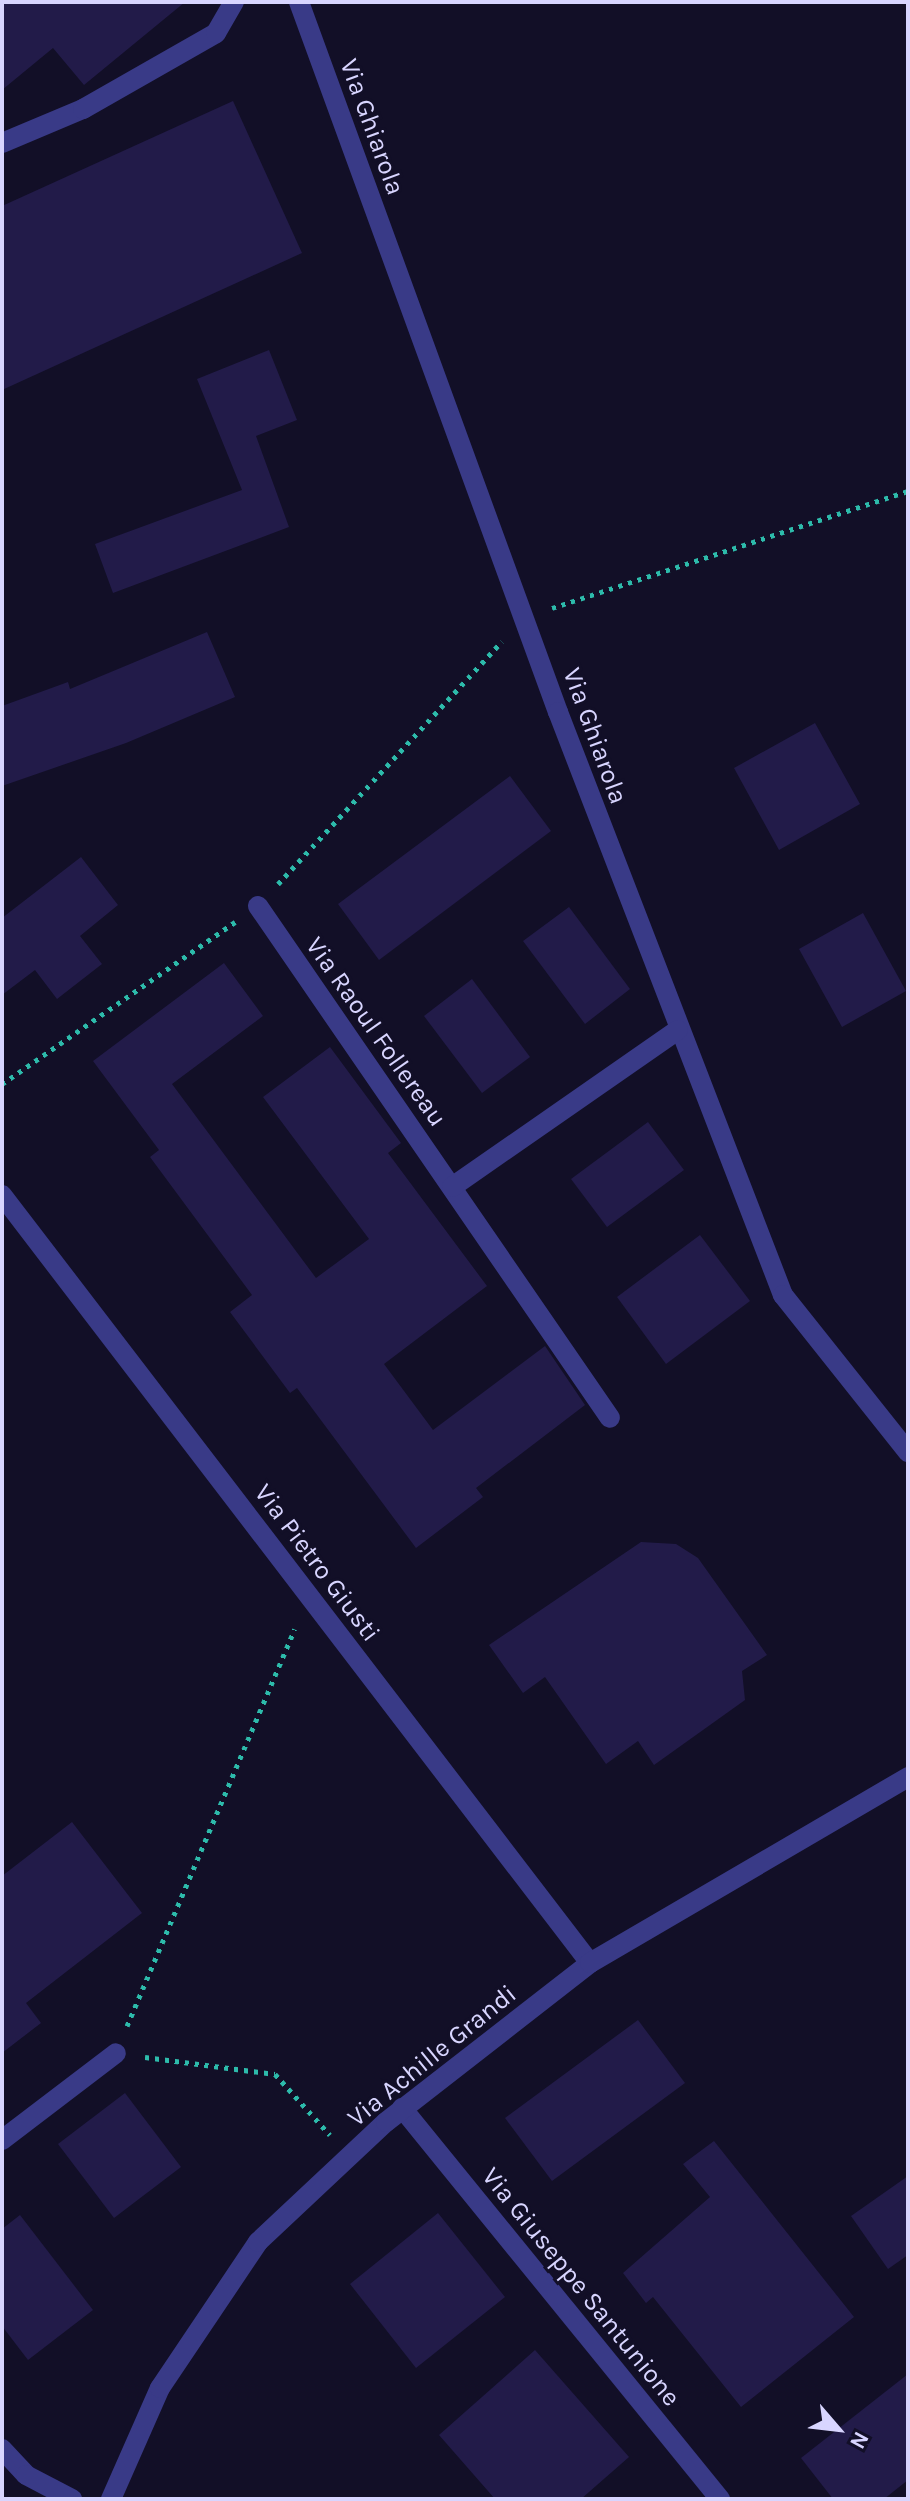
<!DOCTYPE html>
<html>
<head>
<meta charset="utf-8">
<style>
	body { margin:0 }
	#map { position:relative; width:910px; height:2501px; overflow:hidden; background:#120f27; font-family:Karla,sans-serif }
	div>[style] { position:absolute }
	.building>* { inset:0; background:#221b49 }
	.path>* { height:5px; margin-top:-2.5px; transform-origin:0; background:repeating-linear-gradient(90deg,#2dbbab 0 4px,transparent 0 10px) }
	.minor>* { height:20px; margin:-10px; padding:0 10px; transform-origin:10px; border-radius:10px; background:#393a87 }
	span { translate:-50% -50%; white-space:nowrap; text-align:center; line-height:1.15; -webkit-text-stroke:6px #120f27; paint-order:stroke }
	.street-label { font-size:26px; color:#d8d5ff }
	.frame { position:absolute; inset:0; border:4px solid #d8d5ff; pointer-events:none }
	.north { position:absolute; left:798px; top:2389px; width:80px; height:80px; -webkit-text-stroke:6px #120f27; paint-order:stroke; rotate:118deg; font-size:22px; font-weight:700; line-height:32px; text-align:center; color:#d8d5ff }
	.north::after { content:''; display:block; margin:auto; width:28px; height:36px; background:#d8d5ff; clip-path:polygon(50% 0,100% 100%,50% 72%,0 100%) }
</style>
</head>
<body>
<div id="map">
	<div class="building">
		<div style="clip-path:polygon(2px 2px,185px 2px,84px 85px,53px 48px,2px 90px)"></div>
		<div style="clip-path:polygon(233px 101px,302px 253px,2px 390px,2px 206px)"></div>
		<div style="clip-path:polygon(269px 350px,297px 420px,256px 436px,289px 527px,113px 593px,95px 544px,242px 490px,197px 379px)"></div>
		<div style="clip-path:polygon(207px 632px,235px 697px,126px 743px,2px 786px,2px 706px,68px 682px,70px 689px)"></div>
		<div style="clip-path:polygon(815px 723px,860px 804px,779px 850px,734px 768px)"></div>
		<div style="clip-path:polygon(510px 776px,551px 831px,379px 960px,338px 904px)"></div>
		<div style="clip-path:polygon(81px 857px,118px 905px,80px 936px,102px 964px,57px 999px,35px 970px,2px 995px,2px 918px)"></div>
		<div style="clip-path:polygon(569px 907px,630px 989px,585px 1024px,523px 941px)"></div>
		<div style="clip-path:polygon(863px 913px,906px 991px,842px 1027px,799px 949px)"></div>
		<div style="clip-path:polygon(224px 963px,263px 1016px,172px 1084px,316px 1278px,369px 1239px,263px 1097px,330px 1047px,401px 1143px,388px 1153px,487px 1286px,384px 1364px,433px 1430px,545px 1346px,585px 1405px,476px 1488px,483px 1497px,416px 1548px,297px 1388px,290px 1393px,230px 1312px,252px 1295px,150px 1157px,159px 1150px,93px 1061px)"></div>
		<div style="clip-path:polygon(472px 979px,530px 1057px,482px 1093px,424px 1016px)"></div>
		<div style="clip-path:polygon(648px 1122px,684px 1170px,607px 1227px,571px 1179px)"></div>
		<div style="clip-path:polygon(700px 1235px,750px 1301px,666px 1364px,617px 1297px)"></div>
		<div style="clip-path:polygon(641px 1542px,676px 1544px,698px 1558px,767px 1655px,742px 1671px,745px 1700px,654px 1765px,638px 1741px,606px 1764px,545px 1677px,523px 1693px,489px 1645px)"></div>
		<div style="clip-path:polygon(72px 1822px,142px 1913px,26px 2003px,41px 2023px,2px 2053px,2px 1876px)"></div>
		<div style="clip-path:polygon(638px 2020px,685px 2083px,552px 2181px,505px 2118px)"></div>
		<div style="clip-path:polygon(125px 2093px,181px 2167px,114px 2218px,58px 2144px)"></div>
		<div style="clip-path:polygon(714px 2141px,854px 2317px,741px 2407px,653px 2297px,646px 2303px,623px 2273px,710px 2197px,683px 2164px)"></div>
		<div style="clip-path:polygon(908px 2176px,908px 2255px,888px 2269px,851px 2216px)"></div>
		<div style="clip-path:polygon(438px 2213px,505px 2297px,416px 2368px,350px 2284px)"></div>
		<div style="clip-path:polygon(20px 2215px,93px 2310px,28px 2360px,2px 2326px,2px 2229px)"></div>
		<div style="clip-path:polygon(535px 2350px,629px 2457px,581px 2499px,495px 2499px,439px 2435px)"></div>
		<div style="clip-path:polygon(908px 2374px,908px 2480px,884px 2499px,833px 2499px,801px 2458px)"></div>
	</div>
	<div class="path">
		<div style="left:552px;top:608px;width:375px;rotate:-18.2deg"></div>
		<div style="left:278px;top:884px;width:330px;rotate:-47.3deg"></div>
		<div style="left:2px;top:1084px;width:284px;rotate:-34.8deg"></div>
		<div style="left:127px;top:2026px;width:431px;rotate:-67.1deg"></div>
		<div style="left:145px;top:2057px;width:131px;rotate:7.5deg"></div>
		<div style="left:275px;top:2074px;width:82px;rotate:48deg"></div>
	</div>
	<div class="minor">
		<div style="left:299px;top:2px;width:756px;rotate:69.96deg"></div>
		<div style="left:558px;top:712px;width:625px;rotate:68.9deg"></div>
		<div style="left:783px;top:1295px;width:201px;rotate:51.5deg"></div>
		<div style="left:2px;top:143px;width:88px;rotate:-22.8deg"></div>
		<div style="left:83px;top:109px;width:153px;rotate:-29.7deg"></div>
		<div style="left:216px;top:33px;width:36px;rotate:-60deg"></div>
		<div style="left:258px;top:906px;width:621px;rotate:55.49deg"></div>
		<div style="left:452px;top:1187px;width:275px;rotate:-34.8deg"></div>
		<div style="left:2px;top:1195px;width:967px;rotate:52.56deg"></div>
		<div style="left:402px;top:2108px;width:504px;rotate:50.88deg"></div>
		<div style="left:2px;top:2140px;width:143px;rotate:-37.3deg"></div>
		<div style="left:2px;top:2449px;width:35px;rotate:47deg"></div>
		<div style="left:26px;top:2475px;width:52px;rotate:27.6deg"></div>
		<div style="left:111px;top:2499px;width:121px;rotate:-66.2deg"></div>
		<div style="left:160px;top:2388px;width:176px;rotate:-56.1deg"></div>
		<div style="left:258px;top:2242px;width:175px;rotate:-43.2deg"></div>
		<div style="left:386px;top:2122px;width:259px;rotate:-37.9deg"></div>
		<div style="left:590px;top:1963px;width:368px;rotate:-30.3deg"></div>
	</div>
	<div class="street-label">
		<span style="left:372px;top:127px;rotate:70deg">Via Ghiarola</span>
		<span style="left:595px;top:736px;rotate:70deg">Via Ghiarola</span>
		<span style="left:376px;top:1032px;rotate:55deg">Via Raoul Follereau</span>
		<span style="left:317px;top:1563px;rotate:53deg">Via Pietro Giusti</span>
		<span style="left:432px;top:2056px;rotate:-39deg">Via Achille Grandi</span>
		<span style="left:581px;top:2287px;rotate:51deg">Via Giuseppe Santunione</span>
	</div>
	<div class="frame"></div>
	<div class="north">N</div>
</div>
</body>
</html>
